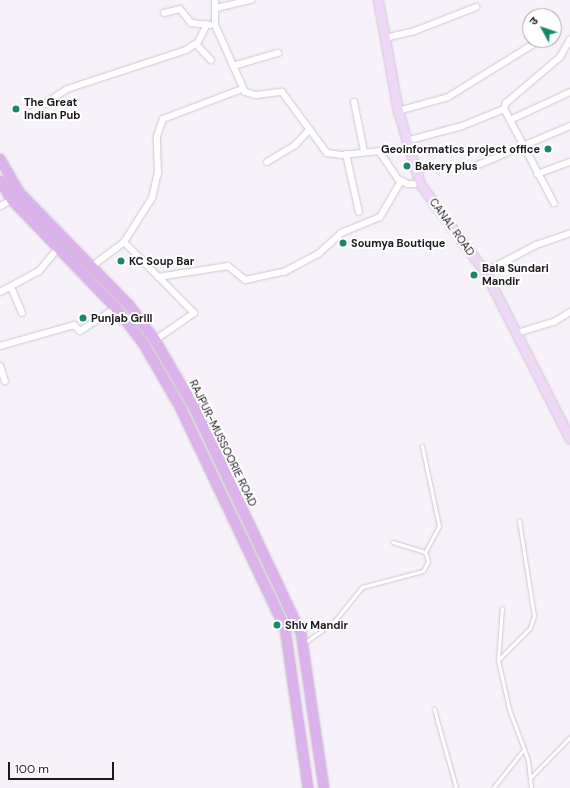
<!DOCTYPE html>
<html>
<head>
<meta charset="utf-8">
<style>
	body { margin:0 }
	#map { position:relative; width:570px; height:788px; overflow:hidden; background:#f7f2fa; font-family:"DM Sans","Noto Sans Devanagari",sans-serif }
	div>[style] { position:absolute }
	.roads { filter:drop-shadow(0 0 1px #cdc7cf) drop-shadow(0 0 1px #cdc7cf) }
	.lane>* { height:3px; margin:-1.5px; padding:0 1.5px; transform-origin:1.5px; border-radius:1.5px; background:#fff }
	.street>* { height:6px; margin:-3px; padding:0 3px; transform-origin:3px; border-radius:3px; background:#fff }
	.secondary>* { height:9px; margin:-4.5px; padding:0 4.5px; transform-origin:4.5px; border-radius:4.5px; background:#eed8f5 }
	.primary>* { height:10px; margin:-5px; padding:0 5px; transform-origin:5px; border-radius:5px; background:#dcb2ec }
	.dots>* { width:11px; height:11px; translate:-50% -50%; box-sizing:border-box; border:2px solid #fff; border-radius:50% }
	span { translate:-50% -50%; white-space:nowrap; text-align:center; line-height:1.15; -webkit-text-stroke:4px #fff; paint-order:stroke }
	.poi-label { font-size:11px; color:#1c1a1d; font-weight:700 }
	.left { translate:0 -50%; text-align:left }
	.right { translate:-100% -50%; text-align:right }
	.street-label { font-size:11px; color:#1c1a1d }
	.north { position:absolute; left:522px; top:8px; width:40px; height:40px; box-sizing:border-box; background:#fff; border:1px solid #a4a3a5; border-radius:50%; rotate:310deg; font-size:11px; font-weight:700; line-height:16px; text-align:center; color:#1c1a1d }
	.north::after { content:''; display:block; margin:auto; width:14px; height:18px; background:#1a8867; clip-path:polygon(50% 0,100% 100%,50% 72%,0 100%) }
	.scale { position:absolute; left:8px; top:762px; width:106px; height:18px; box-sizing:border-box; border:2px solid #1c1a1d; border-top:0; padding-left:5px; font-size:12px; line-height:14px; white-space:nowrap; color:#1c1a1d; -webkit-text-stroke:3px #fff; paint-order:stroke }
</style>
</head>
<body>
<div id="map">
	<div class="roads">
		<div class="lane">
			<div style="left:422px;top:446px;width:82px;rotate:78deg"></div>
			<div style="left:439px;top:526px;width:30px;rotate:118deg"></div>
			<div style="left:502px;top:608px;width:52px;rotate:94.4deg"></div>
			<div style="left:498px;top:660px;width:50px;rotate:77.3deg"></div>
			<div style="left:509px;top:709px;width:54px;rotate:69.6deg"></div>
			<div style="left:528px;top:760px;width:28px;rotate:84deg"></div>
			<div style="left:304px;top:643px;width:35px;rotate:-35deg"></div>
			<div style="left:333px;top:623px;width:46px;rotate:-51.1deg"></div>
			<div style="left:362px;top:587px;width:63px;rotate:-14.7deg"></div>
			<div style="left:423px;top:571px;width:11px;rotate:-63deg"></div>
			<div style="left:428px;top:561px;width:9px;rotate:-108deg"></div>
			<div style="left:425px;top:552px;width:34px;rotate:-163deg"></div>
			<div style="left:498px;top:660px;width:45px;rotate:-45deg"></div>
			<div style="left:530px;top:628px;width:13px;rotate:-72deg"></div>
			<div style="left:534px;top:616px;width:97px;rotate:-98.9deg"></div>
			<div style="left:434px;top:709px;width:82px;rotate:74.4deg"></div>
			<div style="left:530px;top:778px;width:57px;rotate:-45.7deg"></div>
			<div style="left:493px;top:788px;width:50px;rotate:-51.5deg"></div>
		</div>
		<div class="street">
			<div style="left:215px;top:0;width:25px;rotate:90deg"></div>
			<div style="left:215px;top:25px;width:73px;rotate:65.9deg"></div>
			<div style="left:245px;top:92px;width:11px;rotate:15deg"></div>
			<div style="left:256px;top:95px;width:26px;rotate:-7deg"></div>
			<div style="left:282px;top:92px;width:76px;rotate:53.6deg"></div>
			<div style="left:327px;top:153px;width:15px;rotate:8deg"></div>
			<div style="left:342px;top:155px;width:37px;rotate:-6deg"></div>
			<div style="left:379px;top:151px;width:34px;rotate:56deg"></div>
			<div style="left:398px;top:179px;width:11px;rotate:27deg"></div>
			<div style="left:408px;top:184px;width:12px"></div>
			<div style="left:216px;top:8px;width:37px;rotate:-13deg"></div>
			<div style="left:164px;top:13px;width:16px;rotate:-14deg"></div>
			<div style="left:180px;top:9px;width:18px;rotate:52deg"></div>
			<div style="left:191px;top:23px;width:19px;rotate:6deg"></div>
			<div style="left:528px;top:23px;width:6px;rotate:72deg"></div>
			<div style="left:385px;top:38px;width:28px;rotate:-13deg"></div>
			<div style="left:412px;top:32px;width:69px;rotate:-21.3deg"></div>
			<div style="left:196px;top:44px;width:22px;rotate:47deg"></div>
			<div style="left:233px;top:66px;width:47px;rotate:-16.1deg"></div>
			<div style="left:354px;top:102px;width:50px;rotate:78.5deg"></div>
			<div style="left:504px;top:109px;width:13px;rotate:61deg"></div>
			<div style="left:510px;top:120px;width:66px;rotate:-25deg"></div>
			<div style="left:398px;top:111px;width:52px;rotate:-15.6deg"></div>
			<div style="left:448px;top:97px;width:99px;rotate:-31.8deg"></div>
			<div style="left:532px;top:45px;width:6px;rotate:-59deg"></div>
			<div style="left:28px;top:115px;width:47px;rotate:-33.7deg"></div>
			<div style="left:67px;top:89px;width:125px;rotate:-18.1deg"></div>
			<div style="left:186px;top:50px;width:14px;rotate:-34deg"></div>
			<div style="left:198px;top:42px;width:20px;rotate:-63deg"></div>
			<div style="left:510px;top:120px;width:94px;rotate:62.1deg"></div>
			<div style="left:406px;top:141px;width:58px;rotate:-15deg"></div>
			<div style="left:462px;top:126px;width:45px;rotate:-22deg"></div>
			<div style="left:504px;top:109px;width:6px;rotate:-72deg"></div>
			<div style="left:506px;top:103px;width:71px;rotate:-40.4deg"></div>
			<div style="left:560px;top:57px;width:20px;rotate:-60deg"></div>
			<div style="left:346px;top:154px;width:59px;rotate:77.4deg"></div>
			<div style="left:267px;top:162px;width:33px;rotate:-31deg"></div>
			<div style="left:295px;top:145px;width:19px;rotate:-47deg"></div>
			<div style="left:478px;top:165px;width:100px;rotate:-23deg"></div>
			<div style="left:537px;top:174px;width:35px;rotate:-20deg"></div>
			<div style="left:0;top:206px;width:13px;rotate:-27deg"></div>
			<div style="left:124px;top:242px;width:100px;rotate:45.4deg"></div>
			<div style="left:194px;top:313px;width:47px;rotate:145.3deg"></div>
			<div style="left:91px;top:267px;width:41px;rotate:-37.1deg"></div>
			<div style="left:124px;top:242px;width:52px;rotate:-57.5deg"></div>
			<div style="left:152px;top:198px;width:26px;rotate:-77deg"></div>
			<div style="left:158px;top:173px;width:37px;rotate:-92deg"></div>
			<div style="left:157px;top:136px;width:18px;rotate:-71deg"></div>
			<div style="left:163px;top:119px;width:85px;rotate:-20.8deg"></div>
			<div style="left:485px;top:272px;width:58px;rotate:-27.9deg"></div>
			<div style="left:536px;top:245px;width:36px;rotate:-19deg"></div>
			<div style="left:158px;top:277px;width:71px;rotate:-8.9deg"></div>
			<div style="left:228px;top:266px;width:22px;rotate:39deg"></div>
			<div style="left:245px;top:280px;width:40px;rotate:-12deg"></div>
			<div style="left:284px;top:272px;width:38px;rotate:-28deg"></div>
			<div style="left:318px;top:254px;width:31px;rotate:-42deg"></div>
			<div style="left:341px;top:233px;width:42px;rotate:-22.3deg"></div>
			<div style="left:380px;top:217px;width:42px;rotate:-59.7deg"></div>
			<div style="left:11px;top:287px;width:28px;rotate:67deg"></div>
			<div style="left:0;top:292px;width:44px;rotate:-28.3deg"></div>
			<div style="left:39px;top:271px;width:30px;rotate:-50deg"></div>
			<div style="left:517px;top:333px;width:39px;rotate:-17deg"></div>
			<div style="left:554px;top:322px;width:19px;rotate:-32deg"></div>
			<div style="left:0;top:346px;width:77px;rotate:-15.8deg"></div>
			<div style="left:74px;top:325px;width:8px;rotate:45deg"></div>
			<div style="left:80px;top:331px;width:43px;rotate:-32.6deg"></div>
			<div style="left:0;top:366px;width:16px;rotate:72deg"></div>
		</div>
		<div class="secondary">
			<div style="left:378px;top:0;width:113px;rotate:79.8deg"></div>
			<div style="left:398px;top:111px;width:76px;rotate:73.2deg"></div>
			<div style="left:420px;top:184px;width:109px;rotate:53.5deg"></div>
			<div style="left:485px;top:272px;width:187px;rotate:63deg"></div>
		</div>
		<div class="primary">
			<div style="left:0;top:159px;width:39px;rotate:60deg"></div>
			<div style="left:20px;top:193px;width:156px;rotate:45.8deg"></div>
			<div style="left:129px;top:305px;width:44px;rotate:53.4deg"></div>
			<div style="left:155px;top:340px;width:80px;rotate:59.9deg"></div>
			<div style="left:195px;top:409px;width:248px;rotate:64.7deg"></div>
			<div style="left:301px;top:633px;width:157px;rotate:81.6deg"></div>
			<div style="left:0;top:181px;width:22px;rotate:58deg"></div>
			<div style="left:12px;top:200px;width:150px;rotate:46.1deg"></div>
			<div style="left:116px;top:308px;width:44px;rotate:52.4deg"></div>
			<div style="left:143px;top:343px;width:74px;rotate:60deg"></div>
			<div style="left:180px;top:407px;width:245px;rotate:64.6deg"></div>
			<div style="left:285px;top:628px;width:162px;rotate:81.8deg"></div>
		</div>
	</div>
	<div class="dots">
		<div style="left:16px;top:109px;background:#1a8867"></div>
		<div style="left:548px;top:149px;background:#1a8867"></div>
		<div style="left:407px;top:166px;background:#1a8867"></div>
		<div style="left:343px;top:243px;background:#1a8867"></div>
		<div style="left:121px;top:261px;background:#1a8867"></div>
		<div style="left:474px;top:275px;background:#1a8867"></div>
		<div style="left:83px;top:318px;background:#1a8867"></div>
		<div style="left:277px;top:625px;background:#1a8867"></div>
	</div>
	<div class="poi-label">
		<span class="left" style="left:24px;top:109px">The Great<br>Indian Pub</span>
		<span class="right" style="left:540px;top:149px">Geoinformatics project office</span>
		<span class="left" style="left:415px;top:166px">Bakery plus</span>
		<span class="left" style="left:351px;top:243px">Soumya Boutique</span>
		<span class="left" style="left:129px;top:261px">KC Soup Bar</span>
		<span class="left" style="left:482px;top:275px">Bala Sundari<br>Mandir</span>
		<span class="left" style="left:91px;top:318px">Punjab Grill</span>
		<span class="left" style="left:285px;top:625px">Shiv Mandir</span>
	</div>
	<div class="street-label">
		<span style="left:452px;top:227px;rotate:54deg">CANAL ROAD</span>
		<span style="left:223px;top:443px;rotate:64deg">RAJPUR-MUSSOORIE ROAD</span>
	</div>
	<div class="north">उ</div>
	<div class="scale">100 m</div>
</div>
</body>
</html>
